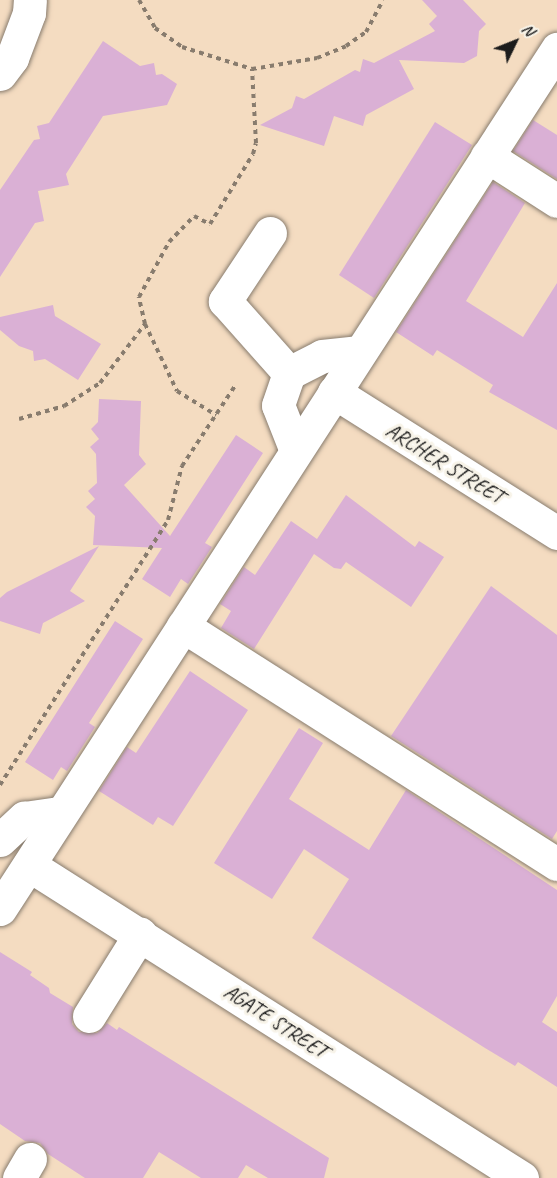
<!DOCTYPE html>
<html>
<head>
<meta charset="utf-8">
<style>
	body { margin:0 }
	#map { position:relative; width:557px; height:1178px; overflow:hidden; background:#f4dcc1; font-family:Caveat,sans-serif }
	div>[style] { position:absolute }
	.building>* { inset:0; background:#dab0d5 }
	.path>* { height:4px; margin-top:-2px; transform-origin:0; background:repeating-linear-gradient(90deg,#887c6e 0 4.5px,transparent 0 9px) }
	.roads { filter:drop-shadow(0 0 2px #887c6e) drop-shadow(0 0 2px #887c6e) }
	.minor>* { height:33px; margin:-16.5px; padding:0 16.5px; transform-origin:16.5px; border-radius:16.5px; background:#fff }
	span { translate:-50% -50%; white-space:nowrap; text-align:center; line-height:1.15; -webkit-text-stroke:6px #f7f3e8; paint-order:stroke }
	.street-label { font-size:21px; color:#1c1c1c }
	.north { position:absolute; left:485px; top:12px; width:60px; height:60px; -webkit-text-stroke:4px #f7f3e8; paint-order:stroke; rotate:47deg; font-size:16px; font-weight:700; line-height:24px; text-align:center; color:#1c1c1c }
	.north::after { content:''; display:block; margin:auto; width:21px; height:27px; background:#1c1c1c; clip-path:polygon(50% 0,100% 100%,50% 72%,0 100%) }
</style>
</head>
<body>
<div id="map">
	<div class="building">
		<div style="clip-path:polygon(422px 0,463px 0,486px 24px,479px 31px,477px 56px,464px 63px,399px 60px,414px 89px,366px 115px,363px 126px,334px 116px,324px 146px,260px 125px,292px 108px,296px 96px,304px 99px,355px 70px,360px 72px,363px 59px,374px 63px,435px 31px,429px 24px,437px 16px)"></div>
		<div style="clip-path:polygon(103px 41px,140px 66px,154px 63px,156px 75px,162px 74px,177px 84px,167px 105px,103px 116px,66px 174px,69px 185px,38px 191px,44px 221px,35px 223px,0 277px,0 190px,34px 140px,40px 139px,37px 126px,49px 123px)"></div>
		<div style="clip-path:polygon(533px 120px,557px 135px,557px 179px,513px 151px)"></div>
		<div style="clip-path:polygon(435px 122px,472px 145px,374px 298px,339px 275px)"></div>
		<div style="clip-path:polygon(493px 182px,525px 203px,466px 301px,523px 337px,557px 283px,557px 430px,489px 392px,493px 385px,437px 350px,433px 356px,396px 332px)"></div>
		<div style="clip-path:polygon(53px 305px,55px 316px,101px 344px,78px 380px,45px 359px,34px 361px,33px 351px,19px 346px,0 330px,0 317px)"></div>
		<div style="clip-path:polygon(99px 399px,141px 401px,139px 455px,146px 464px,124px 485px,170px 536px,236px 435px,263px 453px,205px 543px,212px 547px,188px 584px,181px 579px,170px 597px,142px 579px,162px 548px,93px 545px,95px 516px,86px 507px,95px 499px,88px 491px,97px 483px,96px 454px,90px 447px,99px 439px,91px 429px,98px 422px)"></div>
		<div style="clip-path:polygon(346px 495px,415px 547px,419px 541px,444px 557px,411px 607px,346px 562px,341px 569px,334px 568px,314px 554px,254px 649px,221px 628px,231px 611px,220px 604px,244px 567px,255px 575px,291px 521px,317px 539px)"></div>
		<div style="clip-path:polygon(99px 546px,70px 591px,85px 601px,43px 623px,40px 634px,0 621px,0 598px,7px 592px)"></div>
		<div style="clip-path:polygon(491px 586px,557px 635px,557px 831px,552px 839px,391px 736px)"></div>
		<div style="clip-path:polygon(115px 621px,143px 639px,89px 723px,95px 727px,67px 771px,61px 767px,53px 780px,25px 762px)"></div>
		<div style="clip-path:polygon(190px 671px,248px 710px,173px 826px,158px 817px,153px 825px,99px 791px,127px 747px,136px 753px)"></div>
		<div style="clip-path:polygon(299px 728px,323px 743px,289px 799px,369px 850px,406px 790px,557px 890px,557px 996px,542px 1022px,557px 1032px,557px 1087px,518px 1062px,515px 1066px,485px 1048px,312px 938px,349px 879px,304px 849px,272px 899px,214px 863px)"></div>
		<div style="clip-path:polygon(0 952px,32px 972px,30px 975px,49px 988px,50px 993px,73px 1007px,72px 1024px,79px 1032px,97px 1033px,107px 1023px,117px 1030px,119px 1027px,329px 1158px,324px 1178px,268px 1178px,246px 1165px,238px 1178px,201px 1178px,159px 1152px,143px 1178px,85px 1178px,48px 1154px,40px 1143px,25px 1141px,0 1124px)"></div>
	</div>
	<div class="path">
		<div style="left:139px;top:0;width:32px;rotate:60deg"></div>
		<div style="left:155px;top:28px;width:33px;rotate:35deg"></div>
		<div style="left:182px;top:47px;width:73px;rotate:17.4deg"></div>
		<div style="left:252px;top:69px;width:66px;rotate:-9.6deg"></div>
		<div style="left:317px;top:58px;width:31px;rotate:-22deg"></div>
		<div style="left:346px;top:46px;width:24px;rotate:-35deg"></div>
		<div style="left:366px;top:32px;width:36px;rotate:-62deg"></div>
		<div style="left:145px;top:324px;width:28px;rotate:-103deg"></div>
		<div style="left:139px;top:297px;width:63px;rotate:-61.4deg"></div>
		<div style="left:169px;top:242px;width:36px;rotate:-46deg"></div>
		<div style="left:194px;top:216px;width:18px;rotate:27deg"></div>
		<div style="left:210px;top:224px;width:82px;rotate:-58.4deg"></div>
		<div style="left:253px;top:154px;width:11px;rotate:-75deg"></div>
		<div style="left:256px;top:143px;width:74px;rotate:-93.1deg"></div>
		<div style="left:19px;top:419px;width:47px;rotate:-16.1deg"></div>
		<div style="left:64px;top:406px;width:43px;rotate:-32.6deg"></div>
		<div style="left:100px;top:383px;width:74px;rotate:-52.7deg"></div>
		<div style="left:145px;top:324px;width:74px;rotate:64.5deg"></div>
		<div style="left:177px;top:391px;width:46px;rotate:31.6deg"></div>
		<div style="left:0;top:785px;width:314px;rotate:-57.6deg"></div>
		<div style="left:168px;top:520px;width:56px;rotate:-75.5deg"></div>
		<div style="left:182px;top:466px;width:96px;rotate:-56.5deg"></div>
	</div>
	<div class="roads">
		<div class="minor">
			<div style="left:0;top:74px;width:20px;rotate:-53deg"></div>
			<div style="left:12px;top:58px;width:48px;rotate:-69.3deg"></div>
			<div style="left:29px;top:13px;width:13px;rotate:-86deg"></div>
			<div style="left:487px;top:156px;width:83px;rotate:32.7deg"></div>
			<div style="left:270px;top:233px;width:82px;rotate:123.5deg"></div>
			<div style="left:225px;top:301px;width:96px;rotate:48.4deg"></div>
			<div style="left:334px;top:392px;width:264px;rotate:32.3deg"></div>
			<div style="left:296px;top:451px;width:49px;rotate:-111.4deg"></div>
			<div style="left:278px;top:405px;width:34px;rotate:-71deg"></div>
			<div style="left:289px;top:373px;width:37px;rotate:-27deg"></div>
			<div style="left:322px;top:356px;width:38px;rotate:-6deg"></div>
			<div style="left:183px;top:626px;width:443px;rotate:32.5deg"></div>
			<div style="left:0;top:840px;width:33px;rotate:-43deg"></div>
			<div style="left:24px;top:818px;width:35px;rotate:-8deg"></div>
			<div style="left:29px;top:865px;width:584px;rotate:32.41deg"></div>
			<div style="left:0;top:909px;width:1025px;rotate:-57.07deg"></div>
			<div style="left:89px;top:1016px;width:97px;rotate:-58.1deg"></div>
			<div style="left:19px;top:1178px;width:22px;rotate:-60deg"></div>
		</div>
	</div>
	<div class="street-label">
		<span style="left:445px;top:463px;rotate:32deg">ARCHER STREET</span>
		<span style="left:276px;top:1021px;rotate:33deg">AGATE STREET</span>
	</div>
	<div class="north">N</div>
</div>
</body>
</html>
